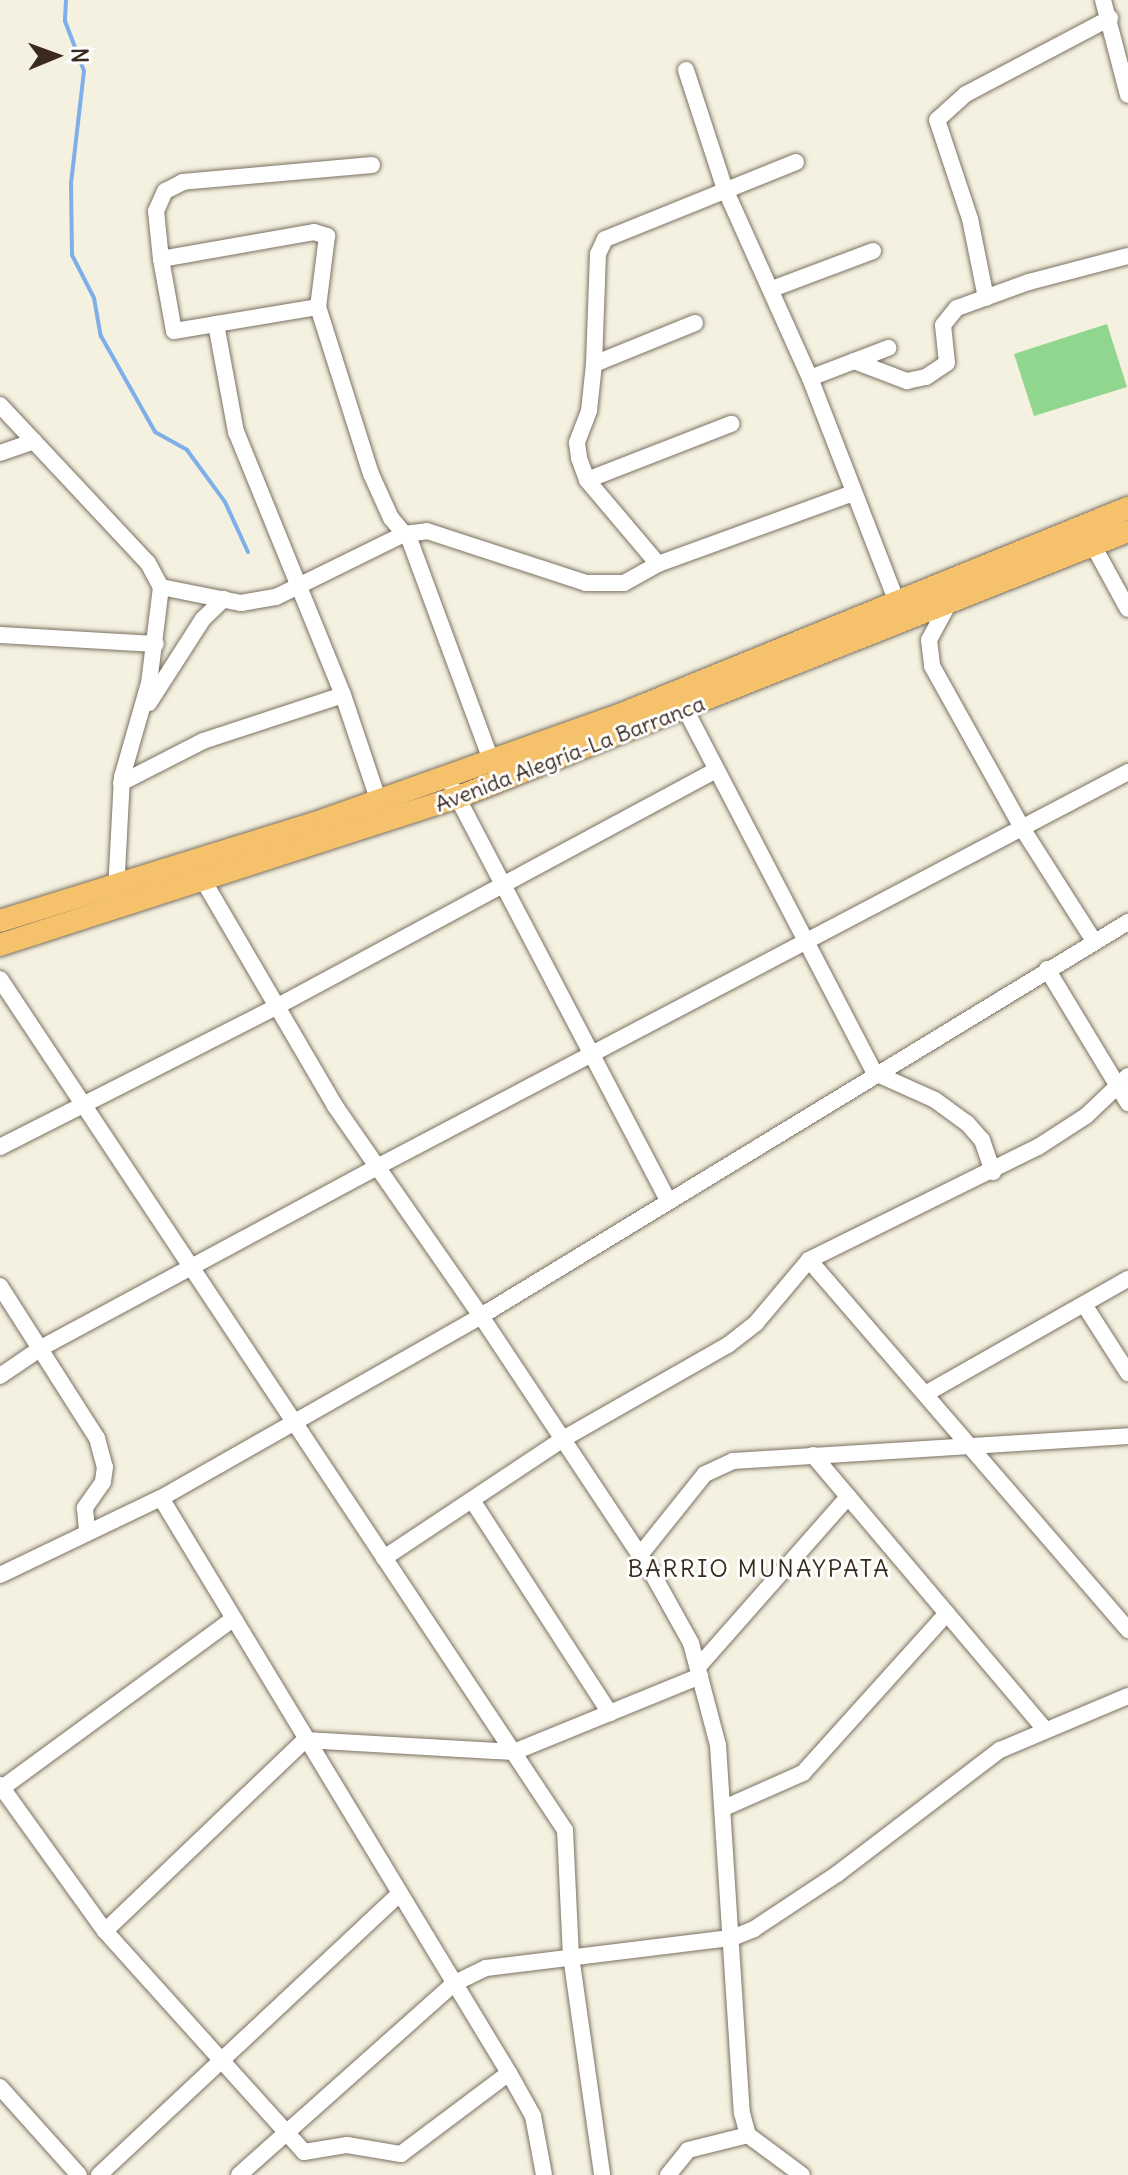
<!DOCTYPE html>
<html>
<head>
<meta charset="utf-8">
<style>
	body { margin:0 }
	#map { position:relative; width:1128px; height:2175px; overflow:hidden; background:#f4f1e0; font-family:Delius,sans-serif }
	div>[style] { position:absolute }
	.green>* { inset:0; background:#91d68f }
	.stream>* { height:4px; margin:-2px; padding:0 2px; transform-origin:2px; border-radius:2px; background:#7eafe9 }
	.roads { filter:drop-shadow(0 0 2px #7c7062) drop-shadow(0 0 2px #7c7062) }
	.minor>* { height:16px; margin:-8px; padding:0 8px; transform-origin:8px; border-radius:8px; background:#fff }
	.major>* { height:22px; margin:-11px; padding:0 11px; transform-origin:11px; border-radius:11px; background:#f5c16b }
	span { translate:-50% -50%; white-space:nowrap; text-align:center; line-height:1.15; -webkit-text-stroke:6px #fff; paint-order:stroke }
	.street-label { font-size:22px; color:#3b2a1e }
	.neighbourhood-label { font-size:24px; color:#3b2a1e; letter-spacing:2px }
	.north { position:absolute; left:16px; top:16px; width:80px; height:80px; -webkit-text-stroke:6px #fff; paint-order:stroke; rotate:89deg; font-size:22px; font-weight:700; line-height:32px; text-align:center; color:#3b2a1e }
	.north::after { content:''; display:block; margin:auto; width:28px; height:36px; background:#3b2a1e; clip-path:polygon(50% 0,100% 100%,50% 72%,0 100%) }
</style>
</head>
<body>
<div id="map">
	<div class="green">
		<div style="clip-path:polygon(1107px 324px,1127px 387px,1034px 416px,1014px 354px)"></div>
	</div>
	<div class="stream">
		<div style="left:66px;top:0;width:21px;rotate:93deg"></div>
		<div style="left:65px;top:21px;width:53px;rotate:69.2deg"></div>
		<div style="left:84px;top:71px;width:113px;rotate:96.6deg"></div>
		<div style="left:71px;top:183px;width:72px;rotate:89.2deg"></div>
		<div style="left:72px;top:255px;width:48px;rotate:62.9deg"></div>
		<div style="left:94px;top:298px;width:39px;rotate:80deg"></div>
		<div style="left:101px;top:336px;width:110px;rotate:60.6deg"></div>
		<div style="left:155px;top:432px;width:37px;rotate:29deg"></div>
		<div style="left:187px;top:450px;width:64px;rotate:53.8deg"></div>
		<div style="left:225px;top:502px;width:55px;rotate:65.3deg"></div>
	</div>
	<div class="roads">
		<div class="minor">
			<div style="left:1103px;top:0;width:98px;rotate:75.3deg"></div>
			<div style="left:686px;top:70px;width:125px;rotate:71.9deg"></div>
			<div style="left:725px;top:189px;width:207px;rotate:65.8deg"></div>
			<div style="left:810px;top:378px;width:238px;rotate:68.8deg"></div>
			<div style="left:796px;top:162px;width:206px;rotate:158deg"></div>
			<div style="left:605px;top:239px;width:17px;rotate:115deg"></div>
			<div style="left:598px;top:254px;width:110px;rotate:92.1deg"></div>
			<div style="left:594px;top:364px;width:47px;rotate:96.1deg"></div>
			<div style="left:589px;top:411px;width:34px;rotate:111deg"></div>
			<div style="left:577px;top:443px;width:15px;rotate:82deg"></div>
			<div style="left:579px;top:458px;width:23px;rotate:70deg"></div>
			<div style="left:587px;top:480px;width:110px;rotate:49.8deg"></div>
			<div style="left:658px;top:564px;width:208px;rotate:-20deg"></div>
			<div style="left:372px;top:165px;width:190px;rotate:174.9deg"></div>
			<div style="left:183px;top:182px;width:20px;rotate:153deg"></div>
			<div style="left:165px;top:191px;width:22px;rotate:114deg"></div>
			<div style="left:156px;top:211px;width:48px;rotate:84.1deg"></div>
			<div style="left:161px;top:259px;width:155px;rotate:-10deg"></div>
			<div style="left:314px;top:232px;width:14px;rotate:17deg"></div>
			<div style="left:327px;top:236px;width:72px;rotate:97.2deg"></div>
			<div style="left:318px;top:307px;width:175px;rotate:72.4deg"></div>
			<div style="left:371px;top:474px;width:48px;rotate:65.6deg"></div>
			<div style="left:391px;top:518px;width:30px;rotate:50deg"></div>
			<div style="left:410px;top:541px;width:233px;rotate:69.7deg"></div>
			<div style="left:161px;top:259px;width:73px;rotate:79.8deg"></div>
			<div style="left:174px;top:331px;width:146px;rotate:-9.5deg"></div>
			<div style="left:772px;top:289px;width:108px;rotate:-20.6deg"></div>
			<div style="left:986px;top:298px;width:81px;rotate:-101.4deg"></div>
			<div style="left:970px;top:219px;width:104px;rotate:-108.4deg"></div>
			<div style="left:937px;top:120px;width:39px;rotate:-42deg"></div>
			<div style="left:966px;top:94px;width:163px;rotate:-27.8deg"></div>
			<div style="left:854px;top:361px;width:57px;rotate:20.7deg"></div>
			<div style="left:907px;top:381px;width:19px;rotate:-12deg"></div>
			<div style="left:926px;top:377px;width:25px;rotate:-34deg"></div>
			<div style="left:947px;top:363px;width:38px;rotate:-96deg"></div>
			<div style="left:943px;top:325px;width:22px;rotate:-51deg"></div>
			<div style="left:957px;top:308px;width:77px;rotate:-19.9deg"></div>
			<div style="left:1029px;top:282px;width:102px;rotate:-14.7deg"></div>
			<div style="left:594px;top:364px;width:109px;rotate:-22.1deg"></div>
			<div style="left:810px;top:378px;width:84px;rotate:-21deg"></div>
			<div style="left:0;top:405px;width:216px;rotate:46.9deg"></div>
			<div style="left:148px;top:563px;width:27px;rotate:62deg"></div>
			<div style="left:161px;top:587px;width:97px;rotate:97.1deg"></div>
			<div style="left:149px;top:683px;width:98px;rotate:106deg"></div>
			<div style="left:122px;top:777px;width:116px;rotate:93deg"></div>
			<div style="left:0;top:453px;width:36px;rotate:-19deg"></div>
			<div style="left:587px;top:480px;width:155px;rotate:-21.3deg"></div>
			<div style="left:1088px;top:536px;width:83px;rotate:61.3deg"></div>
			<div style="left:161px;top:587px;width:82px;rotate:11.3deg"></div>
			<div style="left:241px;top:603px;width:36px;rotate:-10deg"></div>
			<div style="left:276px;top:597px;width:143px;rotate:-26.2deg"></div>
			<div style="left:404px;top:534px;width:23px;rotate:-7deg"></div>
			<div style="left:427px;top:531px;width:167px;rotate:18.1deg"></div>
			<div style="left:586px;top:583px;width:38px"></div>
			<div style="left:624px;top:583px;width:39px;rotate:-29deg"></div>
			<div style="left:950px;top:601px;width:44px;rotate:118.3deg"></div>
			<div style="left:929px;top:640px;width:26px;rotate:83deg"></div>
			<div style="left:932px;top:666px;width:185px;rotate:60.9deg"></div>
			<div style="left:1022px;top:828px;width:134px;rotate:57.5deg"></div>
			<div style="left:0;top:635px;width:156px;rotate:3.3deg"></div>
			<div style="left:343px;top:695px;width:122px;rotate:71.4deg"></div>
			<div style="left:681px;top:701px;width:420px;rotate:62.5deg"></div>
			<div style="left:875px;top:1073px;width:66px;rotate:24.2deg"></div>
			<div style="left:935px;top:1100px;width:39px;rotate:36deg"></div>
			<div style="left:967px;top:1123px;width:23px;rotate:49deg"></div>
			<div style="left:982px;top:1140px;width:34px;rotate:71deg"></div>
			<div style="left:149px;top:703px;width:100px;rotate:-57.3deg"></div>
			<div style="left:203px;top:619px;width:29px;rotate:-44deg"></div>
			<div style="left:121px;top:783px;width:92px;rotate:-27.1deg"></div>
			<div style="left:203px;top:741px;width:147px;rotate:-18.2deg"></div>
			<div style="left:343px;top:695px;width:284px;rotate:-112.1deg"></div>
			<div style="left:236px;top:432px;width:110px;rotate:-100.5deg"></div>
			<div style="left:453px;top:789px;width:464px;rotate:62.4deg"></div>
			<div style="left:199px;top:873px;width:270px;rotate:59.7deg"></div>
			<div style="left:335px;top:1106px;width:256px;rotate:55.2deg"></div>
			<div style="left:481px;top:1316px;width:309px;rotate:56.4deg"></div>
			<div style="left:652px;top:1573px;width:80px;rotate:60.9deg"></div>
			<div style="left:691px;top:1643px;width:106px;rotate:75.2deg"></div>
			<div style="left:718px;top:1745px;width:369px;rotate:86.3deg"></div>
			<div style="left:742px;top:2113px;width:23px;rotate:75deg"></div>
			<div style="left:748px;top:2135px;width:67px;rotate:36.5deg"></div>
			<div style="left:1047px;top:969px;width:157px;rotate:58.8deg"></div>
			<div style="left:0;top:979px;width:1021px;rotate:56.42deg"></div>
			<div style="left:565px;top:1830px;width:126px;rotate:87.3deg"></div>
			<div style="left:571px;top:1956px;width:221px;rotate:81.9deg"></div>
			<div style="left:0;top:1147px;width:309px;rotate:-26.9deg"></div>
			<div style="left:276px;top:1007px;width:500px;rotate:-28.3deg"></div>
			<div style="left:809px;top:1260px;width:489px;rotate:49.2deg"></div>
			<div style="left:0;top:1286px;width:180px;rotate:57.5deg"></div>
			<div style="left:97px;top:1438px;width:30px;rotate:75deg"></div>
			<div style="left:105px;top:1467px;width:15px;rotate:98deg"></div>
			<div style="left:103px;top:1482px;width:32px;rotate:125deg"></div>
			<div style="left:85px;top:1508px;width:23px;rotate:85deg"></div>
			<div style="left:1085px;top:1306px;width:80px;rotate:57.3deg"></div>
			<div style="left:0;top:1376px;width:50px;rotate:-34.3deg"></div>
			<div style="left:41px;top:1348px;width:382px;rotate:-28.3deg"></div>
			<div style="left:377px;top:1167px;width:849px;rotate:-27.74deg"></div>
			<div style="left:927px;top:1393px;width:231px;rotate:-29.6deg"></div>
			<div style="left:813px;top:1455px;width:358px;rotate:49.8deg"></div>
			<div style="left:161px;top:1498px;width:672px;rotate:58.82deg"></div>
			<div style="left:472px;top:1500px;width:254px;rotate:57.1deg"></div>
			<div style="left:640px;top:1555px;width:104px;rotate:-51.3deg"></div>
			<div style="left:705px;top:1474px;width:31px;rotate:-25deg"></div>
			<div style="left:733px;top:1461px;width:396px;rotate:-3.6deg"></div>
			<div style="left:384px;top:1558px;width:215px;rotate:-33.6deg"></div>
			<div style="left:563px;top:1439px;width:190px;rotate:-29.7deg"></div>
			<div style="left:728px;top:1345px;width:36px;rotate:-38deg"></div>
			<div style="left:756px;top:1323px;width:82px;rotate:-49.9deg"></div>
			<div style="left:809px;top:1260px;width:255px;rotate:-26.3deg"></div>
			<div style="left:1038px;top:1147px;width:57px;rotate:-32.9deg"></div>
			<div style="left:1086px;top:1116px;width:58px;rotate:-43.6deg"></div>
			<div style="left:0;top:1575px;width:178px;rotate:-25.6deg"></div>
			<div style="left:161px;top:1498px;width:368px;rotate:-29.6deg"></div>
			<div style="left:481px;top:1316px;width:758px;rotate:-31.34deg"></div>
			<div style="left:698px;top:1667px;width:227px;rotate:-48.6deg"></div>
			<div style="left:0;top:1785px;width:180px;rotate:54.3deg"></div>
			<div style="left:105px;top:1931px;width:297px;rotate:48deg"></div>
			<div style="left:304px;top:2152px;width:44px;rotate:-9.2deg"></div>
			<div style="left:347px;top:2145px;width:55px;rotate:9.5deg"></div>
			<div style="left:401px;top:2154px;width:135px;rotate:-36.9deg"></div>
			<div style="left:509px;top:2073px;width:49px;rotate:60.8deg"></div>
			<div style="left:533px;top:2116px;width:60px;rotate:79.4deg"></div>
			<div style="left:2px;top:1788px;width:286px;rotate:-36.2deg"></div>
			<div style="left:724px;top:1808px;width:86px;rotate:-23.9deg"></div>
			<div style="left:803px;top:1773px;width:215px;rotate:-48deg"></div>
			<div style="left:105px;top:1931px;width:277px;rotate:-43.7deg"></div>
			<div style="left:305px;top:1740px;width:209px;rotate:3.3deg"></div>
			<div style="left:514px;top:1752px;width:201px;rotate:-22.2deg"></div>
			<div style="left:0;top:2087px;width:118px;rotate:48.1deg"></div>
			<div style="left:99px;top:2175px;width:411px;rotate:-43.1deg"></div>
			<div style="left:239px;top:2175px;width:287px;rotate:-41.7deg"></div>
			<div style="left:453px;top:1984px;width:37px;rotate:-26deg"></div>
			<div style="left:486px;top:1968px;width:248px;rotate:-7deg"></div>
			<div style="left:732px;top:1938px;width:24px;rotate:-22deg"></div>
			<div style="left:754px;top:1929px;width:100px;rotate:-33.5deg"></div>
			<div style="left:837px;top:1874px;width:205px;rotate:-37.3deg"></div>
			<div style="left:1000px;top:1750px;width:139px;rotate:-22.9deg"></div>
			<div style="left:668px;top:2175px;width:32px;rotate:-51deg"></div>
			<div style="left:688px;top:2150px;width:62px;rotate:-14deg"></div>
		</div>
		<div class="major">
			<div style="left:0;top:921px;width:339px;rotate:-17.3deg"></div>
			<div style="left:324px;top:820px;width:322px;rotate:-19.6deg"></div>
			<div style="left:627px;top:712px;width:541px;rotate:-22.16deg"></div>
			<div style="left:0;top:945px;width:479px;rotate:-17.9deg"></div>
			<div style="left:456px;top:798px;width:723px;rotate:-21.67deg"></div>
		</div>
	</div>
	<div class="street-label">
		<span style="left:570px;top:754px;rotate:-21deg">Avenida Alegría-La Barranca</span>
	</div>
	<div class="neighbourhood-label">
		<span style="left:759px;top:1569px">BARRIO MUNAYPATA</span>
	</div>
	<div class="north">N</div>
</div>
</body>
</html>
